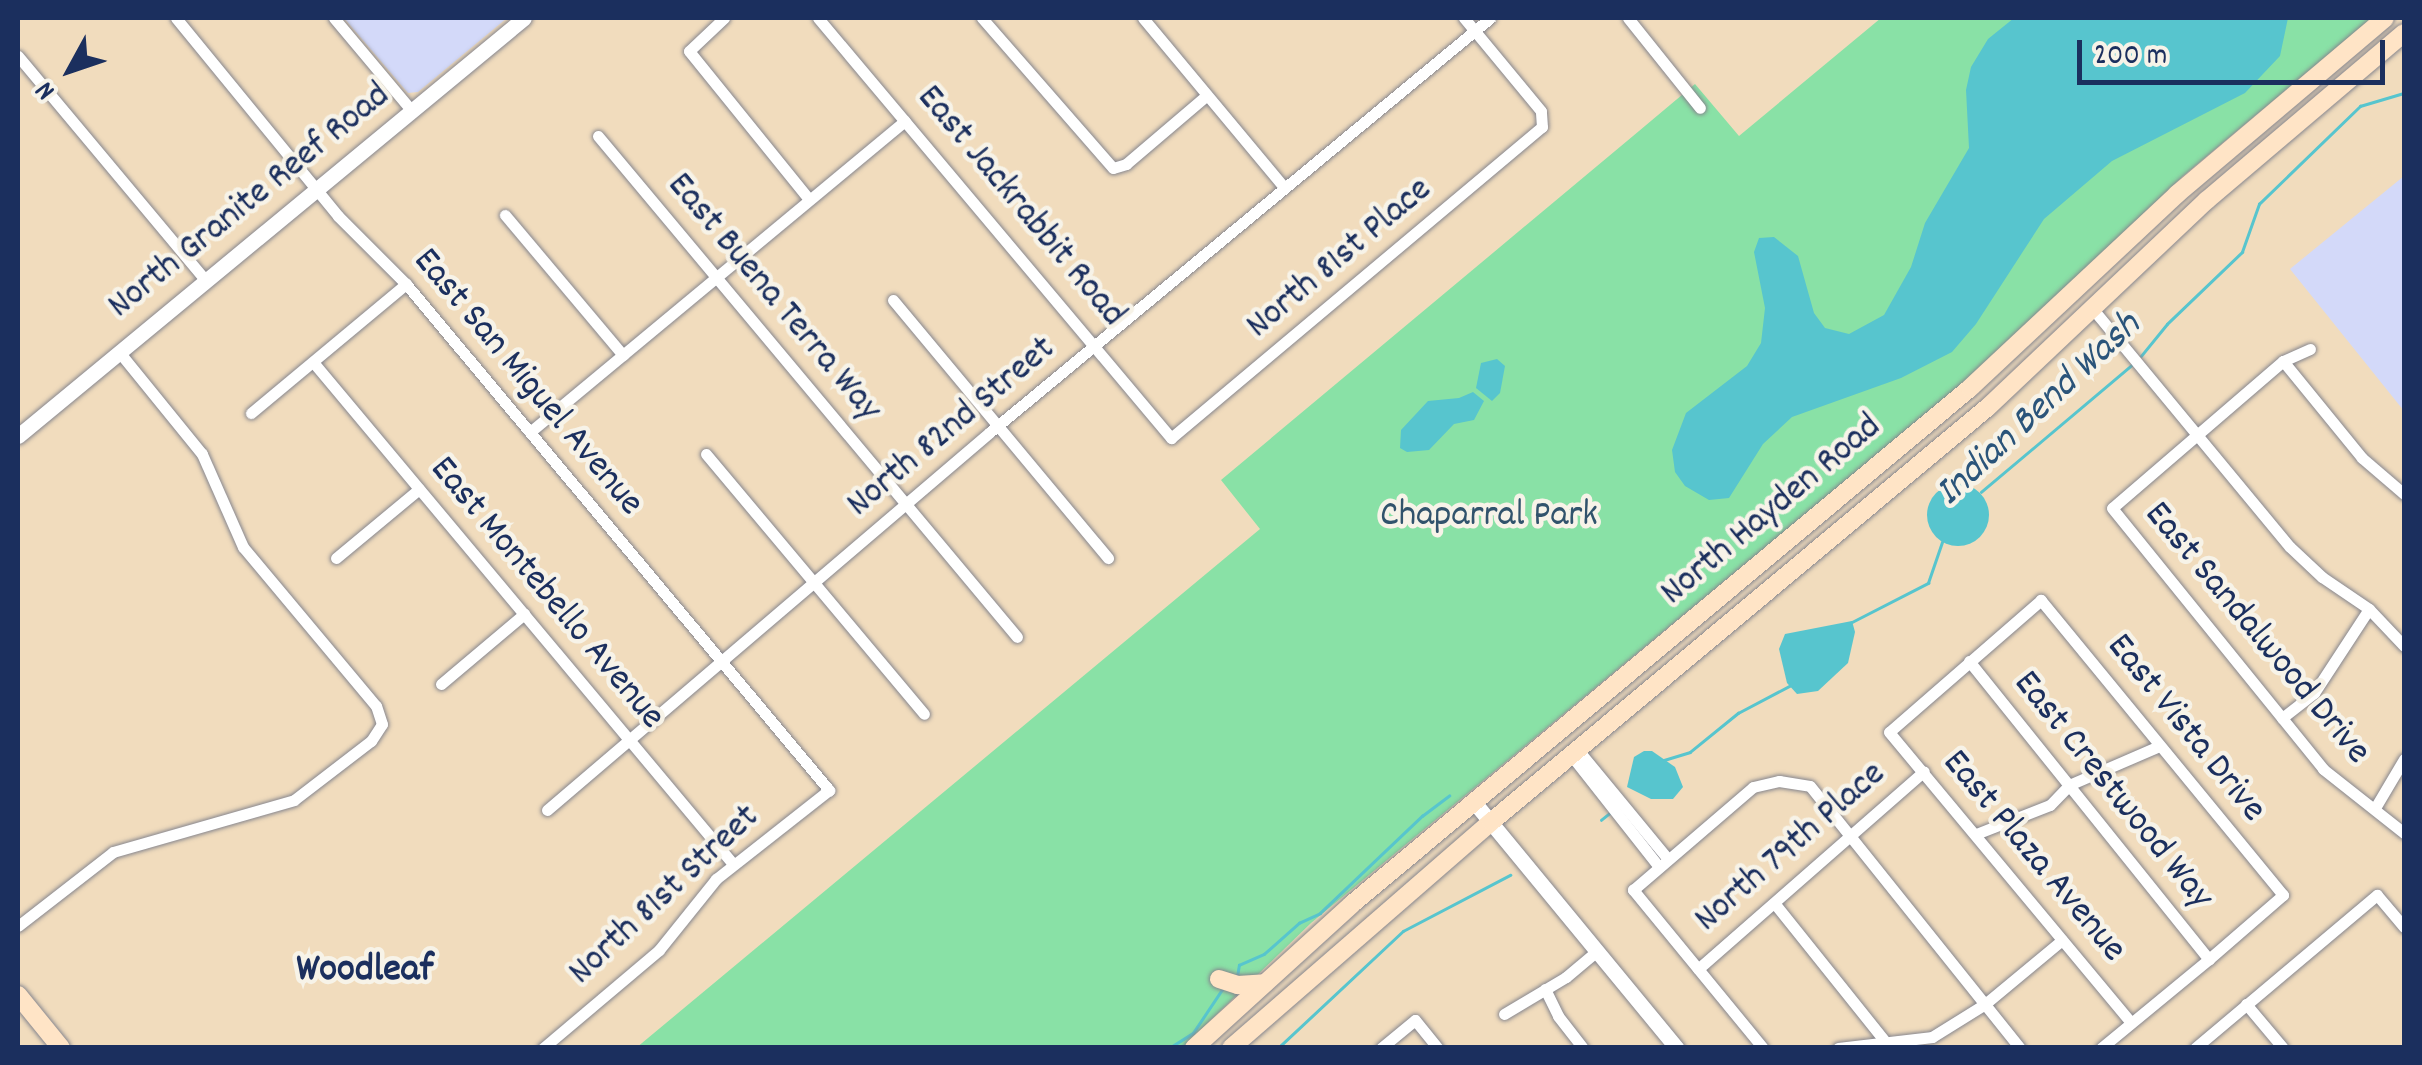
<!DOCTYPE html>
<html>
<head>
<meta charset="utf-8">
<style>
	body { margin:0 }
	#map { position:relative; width:2422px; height:1065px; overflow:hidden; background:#f1dcbd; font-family:Dekko,sans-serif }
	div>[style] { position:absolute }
	.built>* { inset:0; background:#d3d9f9 }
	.green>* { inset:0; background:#89e1a6 }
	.water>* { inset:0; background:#57c5ce }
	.round { border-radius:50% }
	.stream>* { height:2.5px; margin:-1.25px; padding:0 1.25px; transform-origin:1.25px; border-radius:1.25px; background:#57c5ce }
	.roads { filter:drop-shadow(0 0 2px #86868e) drop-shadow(0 0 2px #86868e) }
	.minor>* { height:11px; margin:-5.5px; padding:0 5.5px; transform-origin:5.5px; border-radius:5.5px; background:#fff }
	.tertiary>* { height:15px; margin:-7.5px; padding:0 7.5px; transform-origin:7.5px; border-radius:7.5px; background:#fff }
	.secondary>* { height:18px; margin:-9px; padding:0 9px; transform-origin:9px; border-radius:9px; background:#ffe4c6 }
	span { translate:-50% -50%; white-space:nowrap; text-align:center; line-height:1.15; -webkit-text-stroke:9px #f7f3e8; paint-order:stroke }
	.street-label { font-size:38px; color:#1b2f5e }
	.park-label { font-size:38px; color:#31536c }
	.water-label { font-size:40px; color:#2a547a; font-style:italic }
	.neighbourhood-label { font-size:40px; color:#1b2f5e; font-weight:700 }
	.frame { position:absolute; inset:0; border:20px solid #1b2f5e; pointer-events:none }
	.north { position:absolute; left:20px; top:20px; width:100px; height:100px; -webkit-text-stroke:8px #f7f3e8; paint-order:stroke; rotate:230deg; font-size:28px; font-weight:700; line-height:40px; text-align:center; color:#1b2f5e }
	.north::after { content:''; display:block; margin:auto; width:35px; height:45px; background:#1b2f5e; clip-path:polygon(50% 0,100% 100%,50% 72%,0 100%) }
	.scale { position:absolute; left:2077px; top:40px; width:308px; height:45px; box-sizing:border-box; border:5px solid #1b2f5e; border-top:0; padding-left:12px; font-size:30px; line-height:35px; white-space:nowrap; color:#1b2f5e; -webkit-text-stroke:8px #f7f3e8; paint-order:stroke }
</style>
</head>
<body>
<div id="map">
	<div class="built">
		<div style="clip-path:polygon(344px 18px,507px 18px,418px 92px,408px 93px)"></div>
		<div style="clip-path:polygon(2404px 176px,2404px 411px,2290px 269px)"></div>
	</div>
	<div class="green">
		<div style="clip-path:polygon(1881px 18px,2372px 18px,2183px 176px,1976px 373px,1311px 923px,1183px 1047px,636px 1048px,1260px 529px,1221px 480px,1639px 131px,1695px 84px,1739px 136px)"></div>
	</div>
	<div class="water">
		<div style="clip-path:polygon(2014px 18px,2288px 18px,2280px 56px,2245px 93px,2112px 161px,2044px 219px,1976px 324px,1952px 352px,1901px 378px,1792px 417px,1763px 444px,1729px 498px,1709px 500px,1685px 486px,1675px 472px,1672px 450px,1686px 413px,1747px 366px,1761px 343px,1765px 308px,1754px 252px,1759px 238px,1774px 237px,1798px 256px,1814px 313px,1825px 328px,1849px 334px,1884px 315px,1911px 267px,1925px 223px,1969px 148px,1966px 90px,1971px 67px,1988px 39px)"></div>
		<div style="clip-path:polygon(1497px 359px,1505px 366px,1500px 393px,1492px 401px,1476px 388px,1481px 363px)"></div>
		<div style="clip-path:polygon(1473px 392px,1484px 401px,1474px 420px,1454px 424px,1429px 450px,1407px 452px,1400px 448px,1401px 430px,1428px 401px,1459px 398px)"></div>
		<div class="round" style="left:1927px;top:484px;width:62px;height:62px"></div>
		<div style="clip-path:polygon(1852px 621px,1855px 632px,1848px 663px,1818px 691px,1797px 694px,1787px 683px,1779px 649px,1785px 634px)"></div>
		<div style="clip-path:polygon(1644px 751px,1652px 751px,1675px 767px,1683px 787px,1673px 799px,1651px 799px,1627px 787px,1634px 757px)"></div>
	</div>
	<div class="stream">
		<div style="left:2141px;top:356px;width:41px;rotate:-50.9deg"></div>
		<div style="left:2167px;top:324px;width:104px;rotate:-43.8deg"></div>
		<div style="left:2242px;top:252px;width:51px;rotate:-70.5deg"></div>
		<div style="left:2259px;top:204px;width:141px;rotate:-44.1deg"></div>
		<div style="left:2360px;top:106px;width:46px;rotate:-16.5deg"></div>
		<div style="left:1981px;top:492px;width:197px;rotate:-40.1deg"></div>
		<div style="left:1850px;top:623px;width:88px;rotate:-27.1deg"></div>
		<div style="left:1928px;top:583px;width:43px;rotate:-71.1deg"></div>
		<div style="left:1664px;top:760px;width:27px;rotate:-17deg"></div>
		<div style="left:1690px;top:752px;width:62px;rotate:-39.1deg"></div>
		<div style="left:1738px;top:713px;width:62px;rotate:-27.8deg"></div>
		<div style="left:1601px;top:820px;width:14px;rotate:-39deg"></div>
		<div style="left:1237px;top:977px;width:12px;rotate:-81deg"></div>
		<div style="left:1239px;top:965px;width:27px;rotate:-24deg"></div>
		<div style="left:1264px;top:954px;width:47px;rotate:-41.5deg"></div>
		<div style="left:1299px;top:923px;width:23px;rotate:-25deg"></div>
		<div style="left:1320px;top:913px;width:141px;rotate:-43.6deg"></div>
		<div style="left:1422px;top:816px;width:34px;rotate:-37deg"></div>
		<div style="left:1169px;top:1048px;width:28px;rotate:-32deg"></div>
		<div style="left:1193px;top:1033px;width:54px;rotate:-56.3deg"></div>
		<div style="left:1278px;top:1048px;width:171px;rotate:-43.1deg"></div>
		<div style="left:1403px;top:931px;width:121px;rotate:-27.6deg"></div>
	</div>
	<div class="roads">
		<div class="minor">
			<div style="left:176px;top:18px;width:256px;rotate:50.7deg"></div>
			<div style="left:338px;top:216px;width:96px;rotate:45deg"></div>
			<div style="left:406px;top:284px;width:660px;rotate:50.11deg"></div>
			<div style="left:829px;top:790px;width:144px;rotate:141.8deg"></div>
			<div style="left:716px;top:879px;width:91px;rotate:128.8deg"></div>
			<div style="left:659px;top:950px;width:152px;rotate:139.8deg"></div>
			<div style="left:334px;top:18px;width:121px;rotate:50deg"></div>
			<div style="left:724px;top:18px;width:48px;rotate:136.7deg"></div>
			<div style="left:689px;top:51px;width:191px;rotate:51deg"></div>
			<div style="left:818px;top:18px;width:549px;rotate:49.95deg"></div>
			<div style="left:1171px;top:438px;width:484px;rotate:-40deg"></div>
			<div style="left:1542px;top:127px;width:16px;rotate:-94deg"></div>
			<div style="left:1541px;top:111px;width:121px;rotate:-129.6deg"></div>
			<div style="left:982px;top:18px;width:199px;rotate:48.9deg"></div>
			<div style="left:1113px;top:168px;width:14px;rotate:-17deg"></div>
			<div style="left:1126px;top:164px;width:106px;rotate:-40.4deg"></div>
			<div style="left:1143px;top:18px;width:220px;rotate:50.2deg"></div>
			<div style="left:1628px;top:18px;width:115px;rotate:51.3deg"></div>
			<div style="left:18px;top:56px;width:293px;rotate:50.1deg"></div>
			<div style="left:598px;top:136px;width:653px;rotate:50.09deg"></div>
			<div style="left:505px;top:215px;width:183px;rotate:49.9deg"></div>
			<div style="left:893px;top:300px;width:336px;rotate:50.2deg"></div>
			<div style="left:2092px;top:308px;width:310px;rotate:50.4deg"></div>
			<div style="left:2290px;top:547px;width:44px;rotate:43.2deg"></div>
			<div style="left:2322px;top:577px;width:57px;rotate:34.2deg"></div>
			<div style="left:2369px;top:609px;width:51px;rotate:46.6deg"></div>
			<div style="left:2310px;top:349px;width:30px;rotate:156deg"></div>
			<div style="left:2283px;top:361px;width:225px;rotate:139.3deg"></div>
			<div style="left:2112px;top:508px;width:336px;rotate:51deg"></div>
			<div style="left:2323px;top:769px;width:103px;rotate:38.3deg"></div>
			<div style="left:2283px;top:361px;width:125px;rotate:50.8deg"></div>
			<div style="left:2362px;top:458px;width:55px;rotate:40.6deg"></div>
			<div style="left:313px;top:362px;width:655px;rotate:50.08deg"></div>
			<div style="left:251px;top:413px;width:202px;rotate:-39.8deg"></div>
			<div style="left:530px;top:432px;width:487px;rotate:-39.7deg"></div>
			<div style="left:706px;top:454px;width:339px;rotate:50deg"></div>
			<div style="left:336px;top:558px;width:108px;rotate:-39.7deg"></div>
			<div style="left:1969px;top:661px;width:383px;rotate:51.2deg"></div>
			<div style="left:441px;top:684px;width:109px;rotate:-40.1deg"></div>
			<div style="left:2282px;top:718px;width:41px;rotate:-38deg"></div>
			<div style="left:2314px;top:693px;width:100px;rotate:-56.8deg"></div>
			<div style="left:1578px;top:750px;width:141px;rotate:50.5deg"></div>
			<div style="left:1571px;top:755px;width:142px;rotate:51.8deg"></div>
			<div style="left:2375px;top:808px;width:57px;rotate:-59.4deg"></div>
			<div style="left:547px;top:810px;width:582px;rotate:-40.47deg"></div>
			<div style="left:990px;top:432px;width:649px;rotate:-39.62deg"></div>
			<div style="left:1976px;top:834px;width:79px;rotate:-21.4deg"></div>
			<div style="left:2050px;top:805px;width:28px;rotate:-46deg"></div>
			<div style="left:2069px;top:785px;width:98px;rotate:-23.4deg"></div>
			<div style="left:1775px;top:904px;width:179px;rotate:51.3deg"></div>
			<div style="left:18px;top:926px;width:120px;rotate:-37.9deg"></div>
			<div style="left:113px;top:852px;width:188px;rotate:-16deg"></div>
			<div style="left:294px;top:800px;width:97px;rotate:-37.5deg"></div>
			<div style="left:371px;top:741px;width:20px;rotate:-57deg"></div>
			<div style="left:382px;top:724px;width:19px;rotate:-108deg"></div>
			<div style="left:376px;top:706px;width:207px;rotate:-129.9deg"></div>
			<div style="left:243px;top:547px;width:102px;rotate:-113.8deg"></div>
			<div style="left:202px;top:454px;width:132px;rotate:-129.1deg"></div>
			<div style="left:1698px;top:969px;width:300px;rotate:-41.2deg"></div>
			<div style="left:1545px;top:989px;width:30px;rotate:64deg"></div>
			<div style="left:1558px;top:1016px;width:41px;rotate:52deg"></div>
			<div style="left:2246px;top:1004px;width:57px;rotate:49.9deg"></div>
			<div style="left:1504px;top:1014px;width:72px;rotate:-30.8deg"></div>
			<div style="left:1566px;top:977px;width:40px;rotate:-40deg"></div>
			<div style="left:1381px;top:1048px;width:44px;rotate:-39.5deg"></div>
			<div style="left:1415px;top:1020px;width:36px;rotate:51deg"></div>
			<div style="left:1763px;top:1048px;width:205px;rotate:-129.4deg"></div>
			<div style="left:1633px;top:890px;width:158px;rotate:-40.6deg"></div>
			<div style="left:1753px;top:787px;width:27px;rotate:-13deg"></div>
			<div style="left:1779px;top:781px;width:31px;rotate:9deg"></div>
			<div style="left:1810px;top:786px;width:336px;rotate:51.3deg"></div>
			<div style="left:1838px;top:1048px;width:95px;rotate:-6.7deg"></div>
			<div style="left:1932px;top:1037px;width:62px;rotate:-31.9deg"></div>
			<div style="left:1985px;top:1004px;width:100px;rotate:-39.7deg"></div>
			<div style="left:2101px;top:1048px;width:140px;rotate:-39.5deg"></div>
			<div style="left:2209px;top:959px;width:98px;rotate:-40.9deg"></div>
			<div style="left:2283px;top:895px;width:382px;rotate:-129.4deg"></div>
			<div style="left:2041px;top:600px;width:201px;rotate:139deg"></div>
			<div style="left:1889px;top:732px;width:378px;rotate:50.2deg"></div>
			<div style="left:2195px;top:1048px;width:238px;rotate:-40.1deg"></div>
			<div style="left:2377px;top:895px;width:42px;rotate:49.8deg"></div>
		</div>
		<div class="tertiary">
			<div style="left:18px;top:436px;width:656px;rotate:-39.56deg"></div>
			<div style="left:1474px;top:802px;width:319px;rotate:50.5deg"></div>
		</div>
		<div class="secondary">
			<div style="left:1219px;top:979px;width:20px;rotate:18deg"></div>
			<div style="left:1238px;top:985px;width:27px;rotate:-4deg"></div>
			<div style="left:18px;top:995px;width:68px;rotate:50.9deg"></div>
			<div style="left:1194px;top:1048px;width:214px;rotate:-42.3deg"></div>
			<div style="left:1352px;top:904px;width:805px;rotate:-39.86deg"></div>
			<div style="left:1970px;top:388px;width:284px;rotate:-43.1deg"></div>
			<div style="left:2177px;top:194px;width:272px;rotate:-40.2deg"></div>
			<div style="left:1231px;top:1048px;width:344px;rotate:-41deg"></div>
			<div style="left:1491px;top:822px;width:647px;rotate:-39.86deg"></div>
			<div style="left:1988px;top:407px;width:301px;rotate:-43.4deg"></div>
			<div style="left:2207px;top:200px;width:258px;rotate:-40.3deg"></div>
		</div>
	</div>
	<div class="street-label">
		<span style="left:250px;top:202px;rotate:-39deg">North Granite Reef Road</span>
		<span style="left:1020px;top:207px;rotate:50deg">East Jackrabbit Road</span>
		<span style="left:1340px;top:259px;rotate:-40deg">North 81st Place</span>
		<span style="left:773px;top:298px;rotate:50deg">East Buena Terra Way</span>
		<span style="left:527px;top:383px;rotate:50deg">East San Miguel Avenue</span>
		<span style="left:952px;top:428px;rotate:-40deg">North 82nd Street</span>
		<span style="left:1772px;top:511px;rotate:-40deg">North Hayden Road</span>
		<span style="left:546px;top:594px;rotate:50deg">East Montebello Avenue</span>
		<span style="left:2256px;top:634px;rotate:50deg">East Sandalwood Drive</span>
		<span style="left:2185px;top:729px;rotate:51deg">East Vista Drive</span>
		<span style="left:2112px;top:791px;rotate:51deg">East Crestwood Way</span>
		<span style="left:1791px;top:848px;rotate:-41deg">North 79th Place</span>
		<span style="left:2033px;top:857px;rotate:50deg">East Plaza Avenue</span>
		<span style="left:665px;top:896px;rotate:-43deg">North 81st Street</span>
	</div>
	<div class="park-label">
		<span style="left:1489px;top:517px">Chaparral Park</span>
	</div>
	<div class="water-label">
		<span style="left:2040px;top:411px;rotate:-43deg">Indian Bend Wash</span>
	</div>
	<div class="neighbourhood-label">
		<span style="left:365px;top:972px">Woodleaf</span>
	</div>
	<div class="frame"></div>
	<div class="north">N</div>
	<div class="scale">200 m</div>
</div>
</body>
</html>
